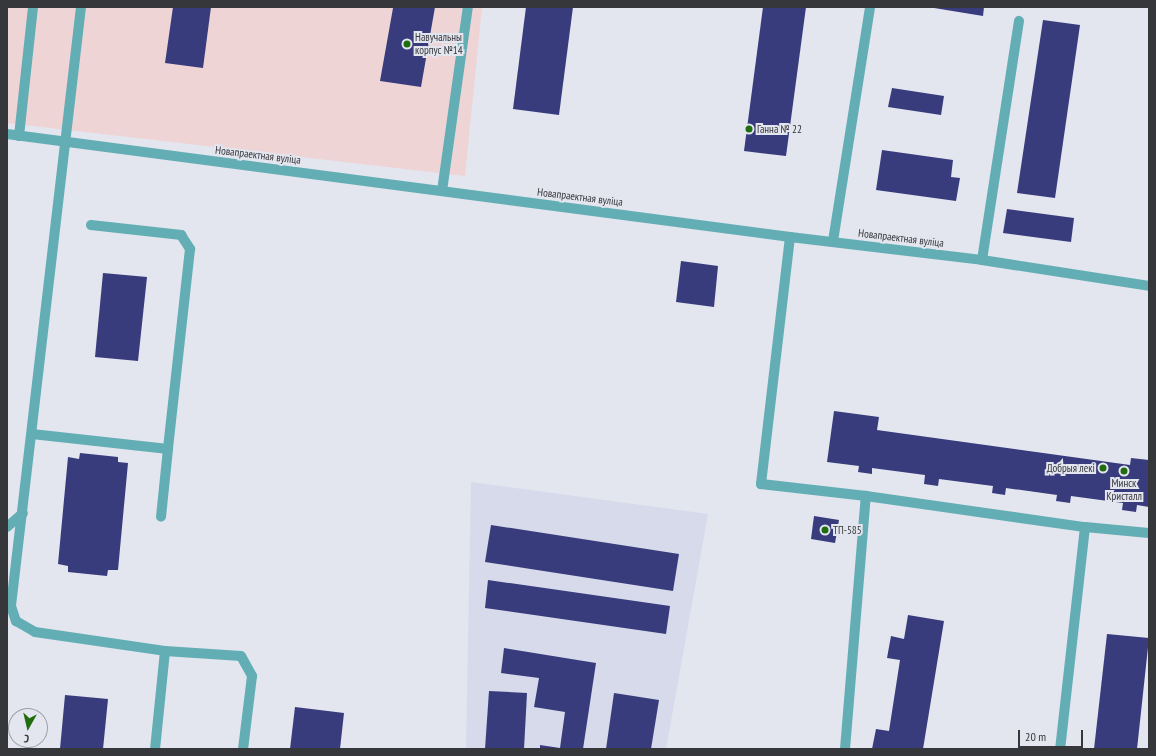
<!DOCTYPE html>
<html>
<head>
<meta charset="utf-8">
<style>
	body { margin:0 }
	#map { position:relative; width:1156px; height:756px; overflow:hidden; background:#e3e5ef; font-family:"PT Sans Narrow",sans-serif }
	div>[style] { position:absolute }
	.built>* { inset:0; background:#d7daeb }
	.education>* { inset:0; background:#efd4d6 }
	.building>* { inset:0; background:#383c7c }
	.minor>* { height:10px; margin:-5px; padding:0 5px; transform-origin:5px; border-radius:5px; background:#63aeb4 }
	.dots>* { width:11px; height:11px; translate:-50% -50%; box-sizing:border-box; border:2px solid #e3e5ef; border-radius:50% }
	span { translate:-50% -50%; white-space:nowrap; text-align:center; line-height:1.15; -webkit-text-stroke:4px #e3e5ef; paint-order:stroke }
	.poi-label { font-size:11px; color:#36373b }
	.left { translate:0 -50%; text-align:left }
	.right { translate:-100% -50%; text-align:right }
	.street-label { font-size:11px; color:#36373b }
	.frame { position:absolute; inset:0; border:8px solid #36373b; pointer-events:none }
	.north { position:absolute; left:8px; top:708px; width:40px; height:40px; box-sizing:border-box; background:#e3e5ef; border:1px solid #9e9fa7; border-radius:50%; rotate:188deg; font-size:11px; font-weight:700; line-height:16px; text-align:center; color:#36373b }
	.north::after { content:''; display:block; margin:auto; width:14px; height:18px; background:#206d0f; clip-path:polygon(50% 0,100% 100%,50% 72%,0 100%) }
	.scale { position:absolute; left:1018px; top:730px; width:65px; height:18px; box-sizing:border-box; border:2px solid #36373b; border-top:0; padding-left:5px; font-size:12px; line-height:14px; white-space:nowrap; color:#36373b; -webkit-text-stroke:3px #e3e5ef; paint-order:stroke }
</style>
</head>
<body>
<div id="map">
	<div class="built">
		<div style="clip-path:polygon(471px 482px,708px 514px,666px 749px,466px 749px)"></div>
	</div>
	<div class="education">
		<div style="clip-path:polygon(7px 7px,482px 7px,465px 176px,7px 123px)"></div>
	</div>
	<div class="building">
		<div style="clip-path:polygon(173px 7px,211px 7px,203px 68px,165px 63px)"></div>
		<div style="clip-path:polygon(390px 7px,435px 7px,421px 87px,380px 81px,393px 8px)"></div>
		<div style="clip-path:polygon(526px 7px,573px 7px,559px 115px,513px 109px)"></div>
		<div style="clip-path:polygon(763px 7px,806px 7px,786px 156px,744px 151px)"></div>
		<div style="clip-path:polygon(928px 7px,984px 7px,983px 16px)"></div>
		<div style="clip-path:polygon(1043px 20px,1080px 25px,1055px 198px,1017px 193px)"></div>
		<div style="clip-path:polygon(892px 88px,944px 96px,941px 115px,888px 107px)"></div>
		<div style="clip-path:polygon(882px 150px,953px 160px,951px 177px,960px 178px,956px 201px,876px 190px)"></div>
		<div style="clip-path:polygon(1007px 209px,1074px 218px,1071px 242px,1003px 233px)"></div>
		<div style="clip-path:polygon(681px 261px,718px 266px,714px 307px,676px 302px)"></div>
		<div style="clip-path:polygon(103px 273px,147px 277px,138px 361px,95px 357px)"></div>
		<div style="clip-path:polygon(834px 411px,879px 417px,877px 430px,1130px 465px,1131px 458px,1149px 460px,1149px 507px,1137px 505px,1136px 512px,1122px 510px,1123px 503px,1071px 496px,1070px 503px,1056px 501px,1057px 495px,1006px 488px,1005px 495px,992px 493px,993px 486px,939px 479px,938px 486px,924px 484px,925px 475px,872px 468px,872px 474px,858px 472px,859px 466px,827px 462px)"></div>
		<div style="clip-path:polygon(80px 453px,118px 457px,118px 462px,128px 463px,118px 570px,108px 570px,107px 576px,68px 572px,68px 566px,58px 564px,68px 457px,79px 459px)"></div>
		<div style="clip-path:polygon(814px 516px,839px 520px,835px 543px,811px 539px)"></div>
		<div style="clip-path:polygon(491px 525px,679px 554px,673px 591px,485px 562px)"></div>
		<div style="clip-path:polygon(488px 580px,670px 606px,666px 634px,485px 608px)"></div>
		<div style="clip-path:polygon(908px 615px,944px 621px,923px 749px,872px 749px,876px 729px,889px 731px,900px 660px,887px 658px,891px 636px,904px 639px)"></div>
		<div style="clip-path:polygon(1107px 634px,1149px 638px,1137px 749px,1094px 749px)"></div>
		<div style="clip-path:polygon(504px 648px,596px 663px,583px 749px,540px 749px,540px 745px,560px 748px,565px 712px,534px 707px,539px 678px,501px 673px)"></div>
		<div style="clip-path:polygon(489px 691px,527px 693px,524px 749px,485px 749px)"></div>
		<div style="clip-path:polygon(614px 693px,659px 700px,651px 749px,606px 749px)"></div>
		<div style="clip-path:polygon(65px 695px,108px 699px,103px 749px,60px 749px)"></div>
		<div style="clip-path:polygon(295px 707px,344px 713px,340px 749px,290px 749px)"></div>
	</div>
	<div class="minor">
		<div style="left:81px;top:7px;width:603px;rotate:96.67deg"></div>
		<div style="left:11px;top:606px;width:16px;rotate:72deg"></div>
		<div style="left:16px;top:621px;width:22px;rotate:30deg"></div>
		<div style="left:35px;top:632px;width:131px;rotate:8.3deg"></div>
		<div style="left:165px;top:651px;width:99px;rotate:95.8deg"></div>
		<div style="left:7px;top:134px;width:790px;rotate:7.49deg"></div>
		<div style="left:790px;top:237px;width:193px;rotate:6.8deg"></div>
		<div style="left:982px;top:260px;width:169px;rotate:8.8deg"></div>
		<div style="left:19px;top:136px;width:130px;rotate:-83.8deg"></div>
		<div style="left:442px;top:191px;width:186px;rotate:-82deg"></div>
		<div style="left:91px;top:225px;width:91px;rotate:6.3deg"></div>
		<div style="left:181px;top:235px;width:17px;rotate:57deg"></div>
		<div style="left:190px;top:249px;width:201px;rotate:96.3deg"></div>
		<div style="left:790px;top:237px;width:249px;rotate:96.7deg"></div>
		<div style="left:761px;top:484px;width:106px;rotate:6.5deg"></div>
		<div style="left:866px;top:496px;width:221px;rotate:8.1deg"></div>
		<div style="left:1085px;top:527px;width:223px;rotate:96.4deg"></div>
		<div style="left:833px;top:241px;width:237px;rotate:-81deg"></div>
		<div style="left:982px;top:260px;width:242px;rotate:-81.2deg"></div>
		<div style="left:32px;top:434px;width:137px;rotate:6.3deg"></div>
		<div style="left:168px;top:449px;width:68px;rotate:95.9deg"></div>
		<div style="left:7px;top:527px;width:21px;rotate:-41deg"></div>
		<div style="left:1085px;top:527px;width:64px;rotate:5.4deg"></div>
		<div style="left:165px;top:651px;width:76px;rotate:3.8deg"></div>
		<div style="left:241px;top:656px;width:23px;rotate:61deg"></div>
		<div style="left:252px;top:676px;width:74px;rotate:97deg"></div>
		<div style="left:845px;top:749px;width:254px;rotate:-85.3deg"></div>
	</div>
	<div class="dots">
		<div style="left:407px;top:44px;background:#206d0f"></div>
		<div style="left:749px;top:129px;background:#206d0f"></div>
		<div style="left:1103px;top:468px;background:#206d0f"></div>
		<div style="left:1124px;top:471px;background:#206d0f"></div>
		<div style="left:825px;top:530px;background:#206d0f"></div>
	</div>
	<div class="poi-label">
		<span class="left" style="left:415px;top:44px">Навучальны<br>корпус №14</span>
		<span class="left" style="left:757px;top:129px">Ганна № 22</span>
		<span class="right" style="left:1095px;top:468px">Добрыя лекі</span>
		<span style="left:1124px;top:490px">Минск<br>Кристалл</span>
		<span class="left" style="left:833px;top:530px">ТП-585</span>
	</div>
	<div class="street-label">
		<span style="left:258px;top:155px;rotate:7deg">Новапраектная вуліца</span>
		<span style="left:580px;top:197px;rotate:7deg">Новапраектная вуліца</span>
		<span style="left:901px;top:238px;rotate:7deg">Новапраектная вуліца</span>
	</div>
	<div class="frame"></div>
	<div class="north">С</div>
	<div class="scale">20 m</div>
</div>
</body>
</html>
